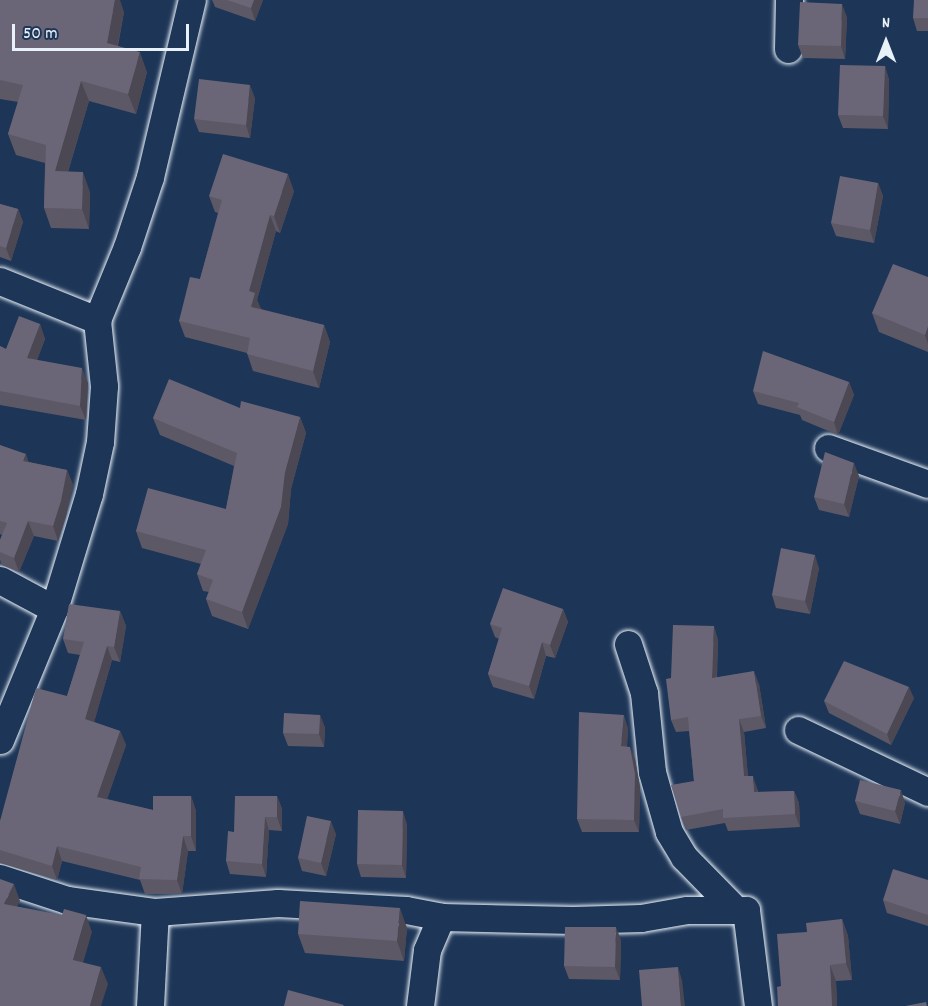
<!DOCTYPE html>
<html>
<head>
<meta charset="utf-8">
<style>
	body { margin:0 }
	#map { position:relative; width:928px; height:1006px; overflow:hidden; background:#1d3557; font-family:Dekko,sans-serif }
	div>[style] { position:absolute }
	.roads { filter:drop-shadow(0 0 2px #e8f1f8) drop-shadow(0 0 2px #e8f1f8) }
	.minor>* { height:27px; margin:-13.5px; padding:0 13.5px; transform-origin:13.5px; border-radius:13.5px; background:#1d3557 }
	.wall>* { inset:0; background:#5c5866 }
	.shaded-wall>* { inset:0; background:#4b4753 }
	.building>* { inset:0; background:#6b6677 }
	span { translate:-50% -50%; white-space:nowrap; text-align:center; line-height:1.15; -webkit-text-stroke:6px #1d3557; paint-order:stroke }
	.north { position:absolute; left:856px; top:12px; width:60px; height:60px; -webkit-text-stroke:4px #1d3557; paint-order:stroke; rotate:0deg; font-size:16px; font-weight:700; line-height:24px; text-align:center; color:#e8f1f8 }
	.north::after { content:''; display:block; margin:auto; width:21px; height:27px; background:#e8f1f8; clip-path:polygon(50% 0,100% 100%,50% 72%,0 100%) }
	.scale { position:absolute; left:12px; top:24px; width:177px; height:27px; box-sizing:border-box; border:3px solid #e8f1f8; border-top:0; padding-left:8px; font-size:18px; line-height:21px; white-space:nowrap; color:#e8f1f8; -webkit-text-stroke:4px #1d3557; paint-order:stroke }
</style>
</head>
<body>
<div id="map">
	<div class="roads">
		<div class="minor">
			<div style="left:788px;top:49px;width:49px;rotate:-88.8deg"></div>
			<div style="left:0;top:281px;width:105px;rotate:21.9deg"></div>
			<div style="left:828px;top:448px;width:106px;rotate:19.8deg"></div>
			<div style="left:0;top:580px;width:61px;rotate:28.2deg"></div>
			<div style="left:628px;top:644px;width:52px;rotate:71.9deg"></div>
			<div style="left:644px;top:693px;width:79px;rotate:84.2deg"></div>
			<div style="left:652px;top:772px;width:62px;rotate:74.2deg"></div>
			<div style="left:669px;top:832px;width:29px;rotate:59deg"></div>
			<div style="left:684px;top:857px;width:73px;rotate:45.6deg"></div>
			<div style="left:798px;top:730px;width:144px;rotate:25.5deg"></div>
			<div style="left:0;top:740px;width:142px;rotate:-67.6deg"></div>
			<div style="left:54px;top:609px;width:120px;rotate:-73.1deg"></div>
			<div style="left:89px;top:494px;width:53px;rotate:-78.1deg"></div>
			<div style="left:100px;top:442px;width:56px;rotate:-85.9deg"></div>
			<div style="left:104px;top:386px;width:66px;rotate:-96.1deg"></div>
			<div style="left:97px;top:320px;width:79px;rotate:-67.7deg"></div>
			<div style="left:127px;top:247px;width:74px;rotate:-71.8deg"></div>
			<div style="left:150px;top:177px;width:182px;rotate:-76.7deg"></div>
			<div style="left:0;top:878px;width:71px;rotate:18.2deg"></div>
			<div style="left:67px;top:900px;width:89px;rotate:7.8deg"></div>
			<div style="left:155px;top:912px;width:123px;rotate:-4.2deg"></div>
			<div style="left:278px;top:903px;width:128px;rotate:3.1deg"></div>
			<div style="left:406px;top:910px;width:36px;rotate:11deg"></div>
			<div style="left:441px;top:917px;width:132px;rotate:1.3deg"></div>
			<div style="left:573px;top:920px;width:68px;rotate:-1.7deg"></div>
			<div style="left:641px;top:918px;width:47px;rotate:-9.9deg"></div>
			<div style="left:687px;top:910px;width:59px"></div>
			<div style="left:746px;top:910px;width:97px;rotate:82.9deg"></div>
			<div style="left:150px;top:1006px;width:94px;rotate:-87deg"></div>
			<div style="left:420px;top:1006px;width:56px;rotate:-82.9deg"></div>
			<div style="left:427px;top:950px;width:36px;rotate:-67deg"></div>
		</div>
	</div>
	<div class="wall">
		<div style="clip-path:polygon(0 0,124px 12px,118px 46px,147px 72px,136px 114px,89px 101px,68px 172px,90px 192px,89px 229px,51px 228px,44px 208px,45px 163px,16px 155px,8px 134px,18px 102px,0 99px)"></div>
		<div style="clip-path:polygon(212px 0,263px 0,255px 21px,215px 7px)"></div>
		<div style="clip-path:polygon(928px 0,928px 31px,917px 31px,913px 18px)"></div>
		<div style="clip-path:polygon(847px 17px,845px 59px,803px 58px,798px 45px)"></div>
		<div style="clip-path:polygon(885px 66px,889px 80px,888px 129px,843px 128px,838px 115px)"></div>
		<div style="clip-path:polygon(255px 98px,250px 138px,199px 132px,194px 119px)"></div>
		<div style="clip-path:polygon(878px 183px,883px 196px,874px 243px,836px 236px,831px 223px)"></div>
		<div style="clip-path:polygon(294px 191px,280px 233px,276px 231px,257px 300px,261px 309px,324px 325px,330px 342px,319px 388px,253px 371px,247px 353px,185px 337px,179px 321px,200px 279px,218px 213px,215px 212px,209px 196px)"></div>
		<div style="clip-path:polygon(0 204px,18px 209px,23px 222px,11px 261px,0 257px)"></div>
		<div style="clip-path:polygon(928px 277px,928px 352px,879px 332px,872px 313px)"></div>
		<div style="clip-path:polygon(40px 324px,45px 339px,37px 360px,88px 383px,86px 420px,0 405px,0 346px,6px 349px)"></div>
		<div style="clip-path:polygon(849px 382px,854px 395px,838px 435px,802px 420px,800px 415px,758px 404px,753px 391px)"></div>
		<div style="clip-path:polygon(240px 408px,300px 417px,306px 433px,291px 489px,288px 524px,248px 629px,212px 616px,206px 599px,209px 592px,203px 591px,197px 574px,201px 564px,142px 548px,136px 531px,226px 509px,234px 466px,160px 435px,153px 418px)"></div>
		<div style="clip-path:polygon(0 445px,29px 462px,67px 470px,73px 485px,66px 516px,58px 541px,34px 536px,19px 572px,2px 565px,0 560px,0 540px,2px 535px,0 534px)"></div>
		<div style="clip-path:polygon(859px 476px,849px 517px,819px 510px,814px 497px)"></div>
		<div style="clip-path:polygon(819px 568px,810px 614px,776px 608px,772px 595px)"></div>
		<div style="clip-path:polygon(563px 609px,568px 622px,555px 658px,546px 656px,534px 699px,493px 687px,488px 674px,499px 639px,495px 637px,490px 624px)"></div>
		<div style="clip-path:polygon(120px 611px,126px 626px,120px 662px,112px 660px,94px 722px,120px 731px,126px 745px,107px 799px,153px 810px,191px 796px,196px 811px,196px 851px,188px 851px,182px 894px,145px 894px,140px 880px,62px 861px,57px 880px,0 863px,0 821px,67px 696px,80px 655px,68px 653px,63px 639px)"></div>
		<div style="clip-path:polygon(718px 639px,717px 677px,759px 684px,766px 728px,744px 732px,748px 776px,757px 788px,758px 792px,794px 791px,799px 803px,800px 827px,728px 831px,725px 823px,686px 830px,681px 817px,694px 781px,689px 731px,676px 732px,671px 720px,671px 678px)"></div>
		<div style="clip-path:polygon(914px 698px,891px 745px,829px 713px,824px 701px)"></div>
		<div style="clip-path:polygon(320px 715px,325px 728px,324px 747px,288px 746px,283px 733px)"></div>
		<div style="clip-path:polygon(628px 728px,627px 747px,635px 759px,640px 787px,639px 832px,582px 832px,577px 819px)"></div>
		<div style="clip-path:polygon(277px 796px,282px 809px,282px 831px,269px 830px,266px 877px,230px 874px,226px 861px)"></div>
		<div style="clip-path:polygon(855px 801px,905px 803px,900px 824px,860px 814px)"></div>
		<div style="clip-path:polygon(407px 824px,406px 878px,361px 877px,357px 864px)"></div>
		<div style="clip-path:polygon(336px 834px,326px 876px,302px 871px,298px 858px)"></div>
		<div style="clip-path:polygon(928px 880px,928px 926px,887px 913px,883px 900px)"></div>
		<div style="clip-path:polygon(842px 919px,848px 936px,852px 980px,836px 981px,837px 1006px,778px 1006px,807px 932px)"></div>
		<div style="clip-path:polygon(407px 928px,404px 961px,305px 953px,298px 934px)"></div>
		<div style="clip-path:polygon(621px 940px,620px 980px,569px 979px,564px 966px)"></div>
	</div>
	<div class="shaded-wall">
		<div style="clip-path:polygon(115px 0,120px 0,124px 12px,114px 63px,107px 43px)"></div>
		<div style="clip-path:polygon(254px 0,263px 0,255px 21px,251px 8px)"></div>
		<div style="clip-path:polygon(842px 4px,847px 17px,845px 59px,841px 46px)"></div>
		<div style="clip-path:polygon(140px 52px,147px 72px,136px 114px,128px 94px)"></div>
		<div style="clip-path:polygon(885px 66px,889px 80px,888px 129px,883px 116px)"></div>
		<div style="clip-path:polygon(81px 81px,89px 101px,62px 191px,55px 171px)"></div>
		<div style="clip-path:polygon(250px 85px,255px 98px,250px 138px,246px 125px)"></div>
		<div style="clip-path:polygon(83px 172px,90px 192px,89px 229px,82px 209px)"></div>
		<div style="clip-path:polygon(288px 174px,294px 191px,280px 233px,274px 216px)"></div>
		<div style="clip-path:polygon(878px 183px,883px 196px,874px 243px,870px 230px)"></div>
		<div style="clip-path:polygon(18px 209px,23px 222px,11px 261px,6px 248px)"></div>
		<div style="clip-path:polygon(270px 215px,276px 231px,257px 300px,261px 309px,251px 307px,249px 291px)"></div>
		<div style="clip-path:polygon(40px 324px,45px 339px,32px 373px,27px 358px)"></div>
		<div style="clip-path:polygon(324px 325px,330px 342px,319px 388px,313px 371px)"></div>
		<div style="clip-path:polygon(928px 326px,928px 344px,925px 335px)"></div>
		<div style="clip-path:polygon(82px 368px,88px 383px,86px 420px,80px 406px)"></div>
		<div style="clip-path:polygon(849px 382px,854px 395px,838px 435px,834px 422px)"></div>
		<div style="clip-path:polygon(300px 417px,306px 433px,291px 489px,288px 524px,248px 629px,242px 612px,285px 472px)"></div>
		<div style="clip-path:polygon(26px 454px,31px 469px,23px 461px)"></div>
		<div style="clip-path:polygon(854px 463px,859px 476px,849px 517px,844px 504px)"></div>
		<div style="clip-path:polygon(67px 470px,73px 485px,66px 516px,58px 541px,53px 526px)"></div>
		<div style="clip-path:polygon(28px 521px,34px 536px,19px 572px,14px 558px)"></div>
		<div style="clip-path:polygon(815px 555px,819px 568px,810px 614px,805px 601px)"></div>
		<div style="clip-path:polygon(563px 609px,568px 622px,555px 658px,550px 645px)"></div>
		<div style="clip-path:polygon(120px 611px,126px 626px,120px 662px,114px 647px)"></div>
		<div style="clip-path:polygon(714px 626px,718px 639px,716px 691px,712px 678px)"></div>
		<div style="clip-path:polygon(542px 642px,546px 656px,534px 699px,529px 686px)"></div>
		<div style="clip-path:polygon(107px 646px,112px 660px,91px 733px,85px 719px)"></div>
		<div style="clip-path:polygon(754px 671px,759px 684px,766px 728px,761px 716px)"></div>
		<div style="clip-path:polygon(909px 687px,914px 698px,891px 745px,887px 734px)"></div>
		<div style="clip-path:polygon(320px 715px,325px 728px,324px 747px,319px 734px)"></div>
		<div style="clip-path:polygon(624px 715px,628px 728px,626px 759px,621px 746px)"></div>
		<div style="clip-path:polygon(739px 719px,744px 732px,749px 789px,744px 776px)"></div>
		<div style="clip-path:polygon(120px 731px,126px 745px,103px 811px,97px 797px)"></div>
		<div style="clip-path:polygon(630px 747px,635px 759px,640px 787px,639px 832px,634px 820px)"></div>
		<div style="clip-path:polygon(753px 776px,757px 788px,758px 805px,754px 792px)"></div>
		<div style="clip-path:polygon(901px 790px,905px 803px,900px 824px,895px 811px)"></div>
		<div style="clip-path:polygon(794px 791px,799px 803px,800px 827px,795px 814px)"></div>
		<div style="clip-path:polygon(191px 796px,196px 811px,196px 851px,191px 836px)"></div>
		<div style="clip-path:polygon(277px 796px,282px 809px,282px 831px,277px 817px)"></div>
		<div style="clip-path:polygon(403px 811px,407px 824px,406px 878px,402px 865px)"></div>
		<div style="clip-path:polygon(265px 817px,269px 830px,266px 877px,262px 864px)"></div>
		<div style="clip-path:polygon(331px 821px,336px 834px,326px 876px,321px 863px)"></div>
		<div style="clip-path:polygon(183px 836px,188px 851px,182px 894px,177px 880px)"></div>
		<div style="clip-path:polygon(57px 846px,62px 861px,57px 880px,52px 866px)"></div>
		<div style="clip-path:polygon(14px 884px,20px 901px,10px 921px,4px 904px)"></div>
		<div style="clip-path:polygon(400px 908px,407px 928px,404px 961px,397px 941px)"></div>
		<div style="clip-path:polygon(86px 915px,92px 932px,79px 977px,73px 960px)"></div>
		<div style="clip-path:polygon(842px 919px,848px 936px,852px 980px,846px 963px)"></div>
		<div style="clip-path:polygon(616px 927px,621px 940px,620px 980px,615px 967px)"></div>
		<div style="clip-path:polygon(830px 965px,836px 981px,837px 1006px,832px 1006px)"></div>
		<div style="clip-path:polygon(101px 967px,108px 984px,101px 1006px,90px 1006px)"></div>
		<div style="clip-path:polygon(678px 967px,682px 980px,685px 1006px,681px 1006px)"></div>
	</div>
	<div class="building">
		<div style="clip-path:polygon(0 0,115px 0,107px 43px,140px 52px,128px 94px,81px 81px,55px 171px,83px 172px,82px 209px,44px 208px,46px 145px,8px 134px,23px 85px,0 80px)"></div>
		<div style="clip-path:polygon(227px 0,254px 0,251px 8px)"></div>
		<div style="clip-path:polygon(914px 0,928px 0,928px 18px,913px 18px)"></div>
		<div style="clip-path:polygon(800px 2px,842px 4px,841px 46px,798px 45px)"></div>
		<div style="clip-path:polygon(840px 65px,885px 66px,883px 116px,838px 115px)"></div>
		<div style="clip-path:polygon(199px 79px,250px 85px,246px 125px,194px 119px)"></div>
		<div style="clip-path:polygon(223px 154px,288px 174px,274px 216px,270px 215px,249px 291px,255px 293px,251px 307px,324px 325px,313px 371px,247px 354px,250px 338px,179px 321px,190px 277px,200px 279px,222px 200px,209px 196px)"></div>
		<div style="clip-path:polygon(840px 176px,878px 183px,870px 230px,831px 223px)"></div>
		<div style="clip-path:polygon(0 204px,18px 209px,6px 248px,0 246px)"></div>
		<div style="clip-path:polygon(893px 264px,928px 277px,928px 326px,925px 335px,872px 313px)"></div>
		<div style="clip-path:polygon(19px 316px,40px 324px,27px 358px,82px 368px,80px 406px,0 391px,0 346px,6px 349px)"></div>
		<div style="clip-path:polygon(763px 351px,849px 382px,834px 422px,797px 407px,799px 403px,753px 391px)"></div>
		<div style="clip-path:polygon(169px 379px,240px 408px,241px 401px,300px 417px,285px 472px,281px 507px,242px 612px,206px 599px,213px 580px,197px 574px,206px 550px,136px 531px,148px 488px,226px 509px,237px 453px,153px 418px)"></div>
		<div style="clip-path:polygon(0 445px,26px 454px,23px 461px,67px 470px,61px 501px,53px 526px,28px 521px,14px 558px,0 552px,0 540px,7px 523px,0 521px)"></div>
		<div style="clip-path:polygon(825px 452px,854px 463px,844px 504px,814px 497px)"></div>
		<div style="clip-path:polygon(781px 548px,815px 555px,805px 601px,772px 595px)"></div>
		<div style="clip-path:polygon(503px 588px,563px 609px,550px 645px,542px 642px,529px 686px,488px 674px,502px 628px,490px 624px)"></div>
		<div style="clip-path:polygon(69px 604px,120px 611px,114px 647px,107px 646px,85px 719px,120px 731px,97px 797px,153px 810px,153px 796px,191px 796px,191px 836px,183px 836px,177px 880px,139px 879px,141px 867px,57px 846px,52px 866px,0 850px,0 821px,36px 688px,67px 696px,84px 642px,63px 639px)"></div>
		<div style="clip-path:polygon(673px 625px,714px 626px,712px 678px,754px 671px,761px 716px,739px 719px,744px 776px,753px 776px,754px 792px,794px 791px,795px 814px,723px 818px,723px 809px,681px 817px,671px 785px,694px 781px,688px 717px,671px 720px,666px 679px,671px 678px)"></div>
		<div style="clip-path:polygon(844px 661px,909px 687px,887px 734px,824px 701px)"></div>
		<div style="clip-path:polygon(579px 712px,624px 715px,621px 746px,630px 747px,635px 774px,634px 820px,577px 819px)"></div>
		<div style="clip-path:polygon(284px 713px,320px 715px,319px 734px,283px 733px)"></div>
		<div style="clip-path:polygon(860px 780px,901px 790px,895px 811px,855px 801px)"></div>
		<div style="clip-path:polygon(235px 796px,277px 796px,277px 817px,265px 817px,262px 864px,226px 861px,228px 831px,234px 832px)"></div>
		<div style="clip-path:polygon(358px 810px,403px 811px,402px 865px,357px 864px)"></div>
		<div style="clip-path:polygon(307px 816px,331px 821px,321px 863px,298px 858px)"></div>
		<div style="clip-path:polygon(893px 869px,928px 880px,928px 915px,883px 900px)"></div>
		<div style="clip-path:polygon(0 879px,14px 884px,4px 904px,62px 915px,64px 909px,86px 915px,73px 960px,101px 967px,90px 1006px,0 1006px)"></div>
		<div style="clip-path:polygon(300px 901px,400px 908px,397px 941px,298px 934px)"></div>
		<div style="clip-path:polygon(842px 919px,846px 963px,830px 965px,832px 1006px,778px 1006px,777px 987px,781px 986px,777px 934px,807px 932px,806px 923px)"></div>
		<div style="clip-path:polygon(565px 927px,616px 927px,615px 967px,564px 966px)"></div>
		<div style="clip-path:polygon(678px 967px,681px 1006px,642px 1006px,639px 970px)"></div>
		<div style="clip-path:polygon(288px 990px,344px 1005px,343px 1006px,284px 1006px)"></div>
		<div style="clip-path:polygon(926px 1002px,927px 1006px,905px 1006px)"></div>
	</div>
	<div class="north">N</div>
	<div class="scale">50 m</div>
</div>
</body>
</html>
